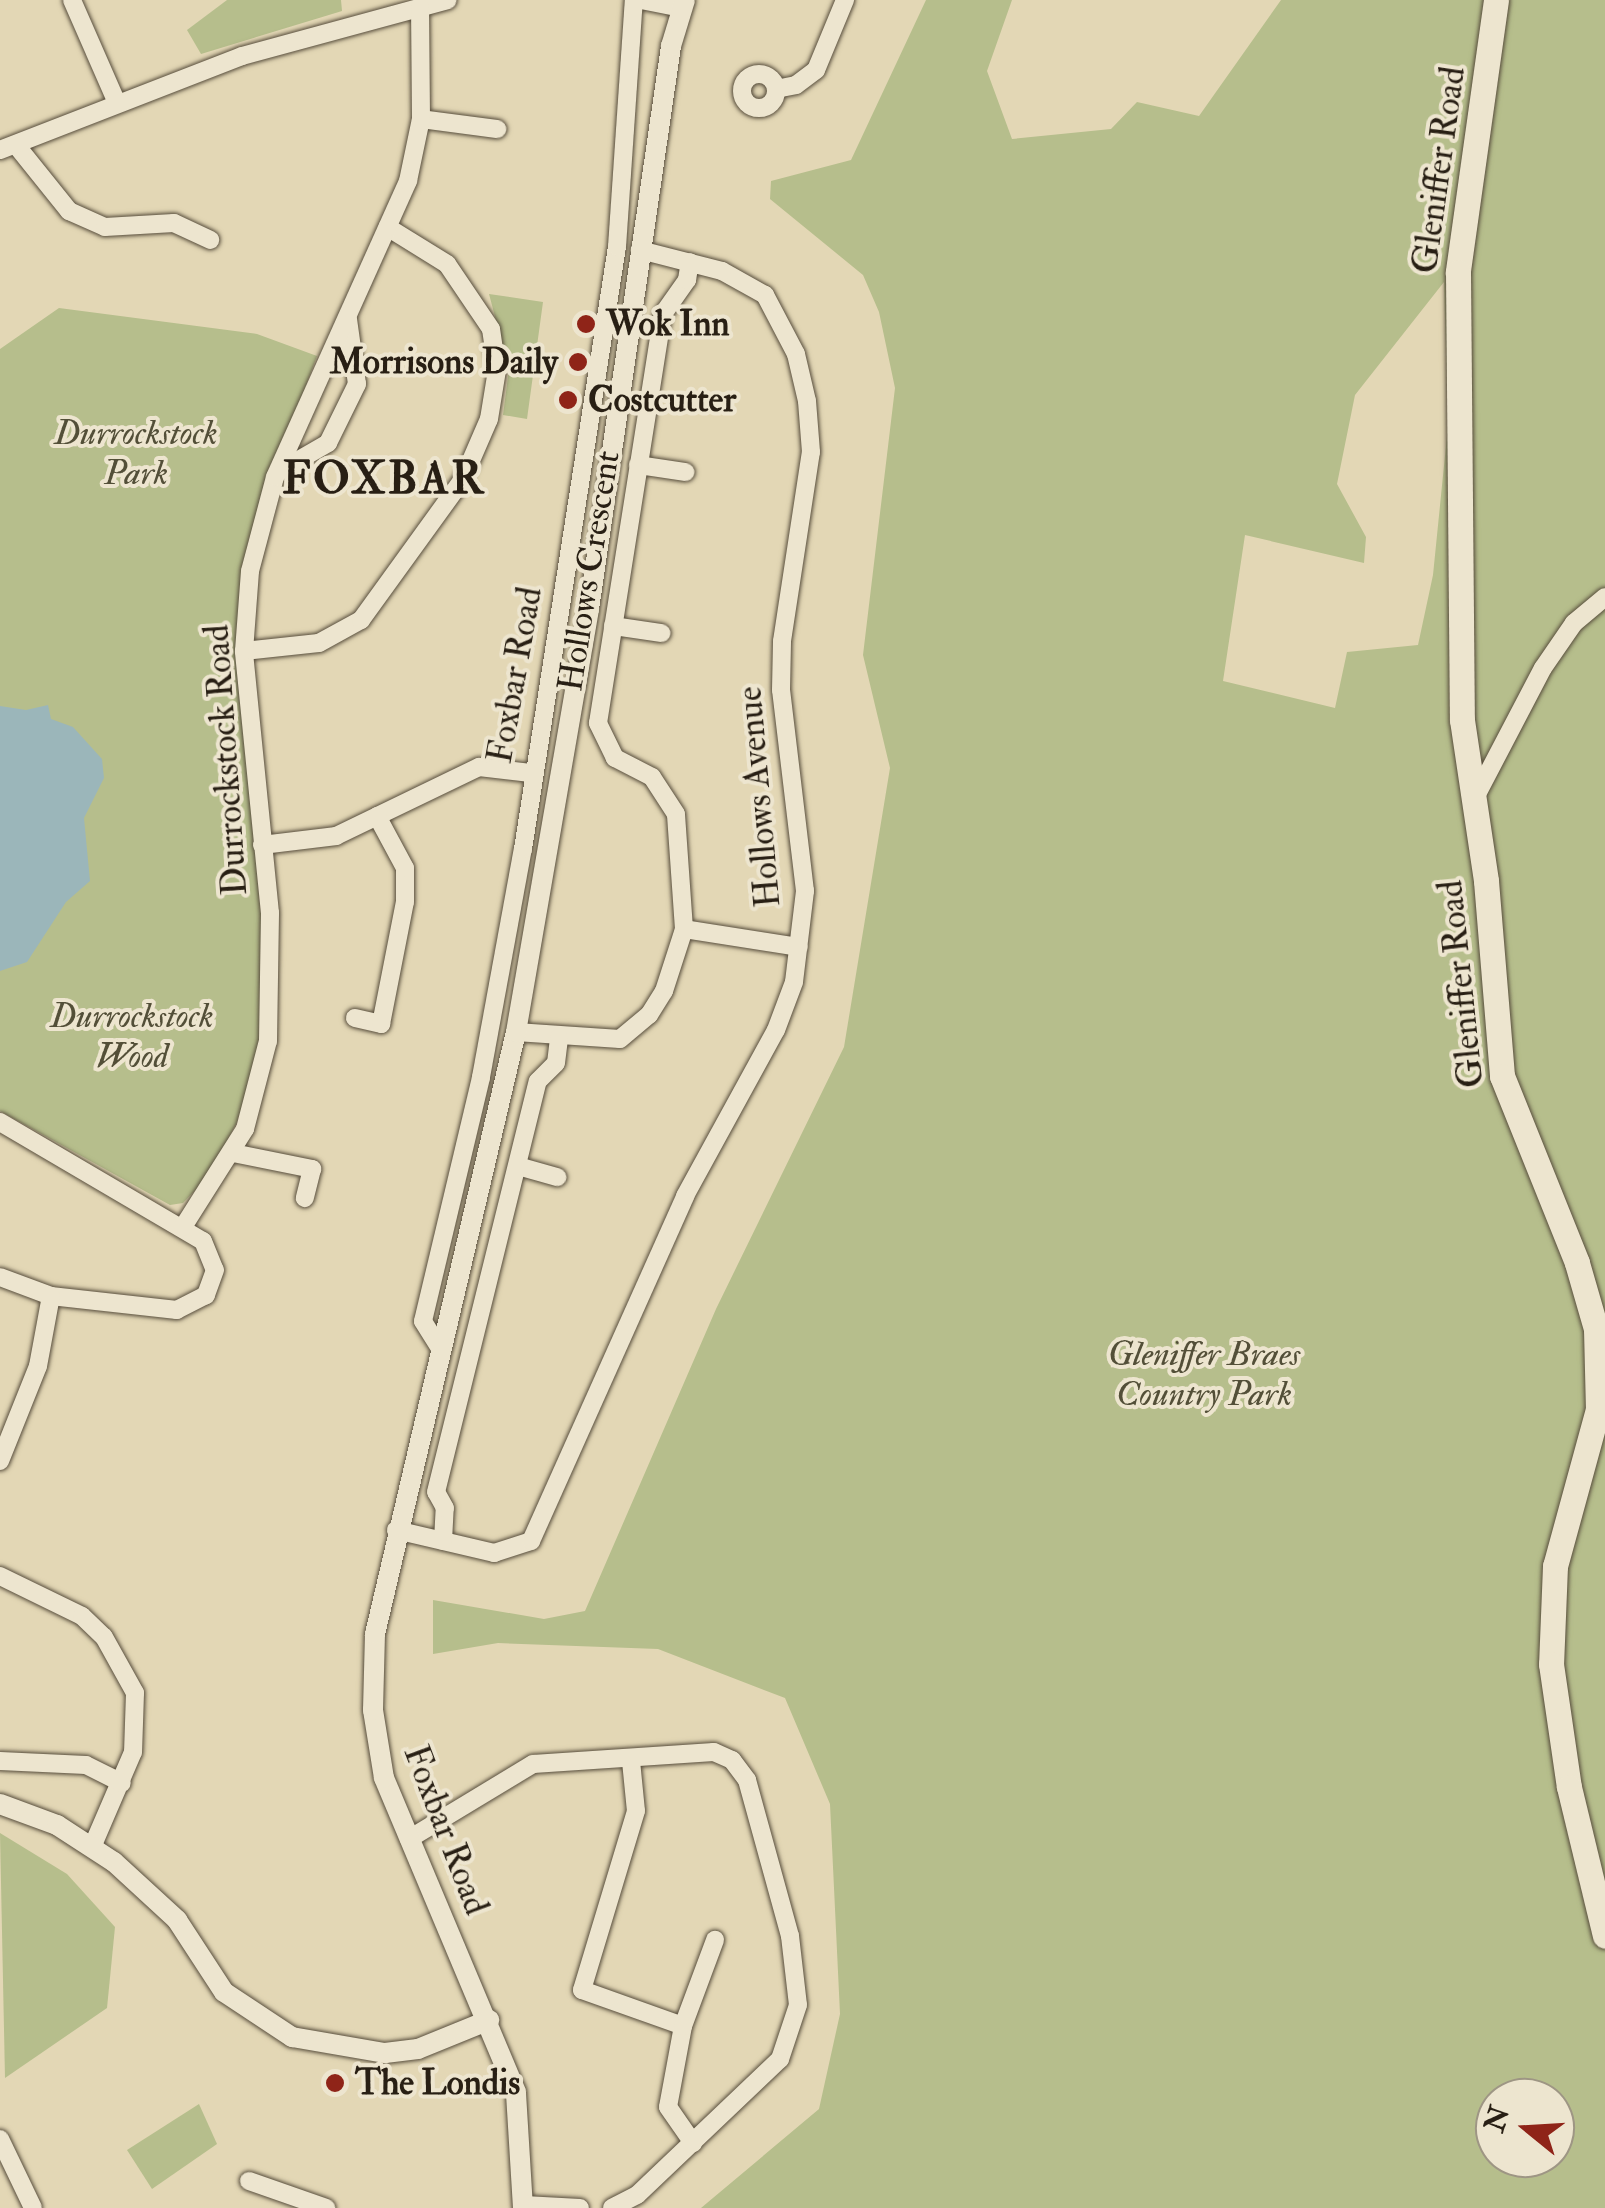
<!DOCTYPE html>
<html>
<head>
<meta charset="utf-8">
<style>
	body { margin:0 }
	#map { position:relative; width:1605px; height:2208px; overflow:hidden; background:#e3d7b5; font-family:"IM FELL Double Pica",serif }
	div>[style] { position:absolute }
	.green>* { inset:0; background:#b6be8c }
	.water>* { inset:0; background:#9bb6ba }
	.roads { filter:drop-shadow(0 0 2px #574d3c) drop-shadow(0 0 2px #574d3c) }
	.minor>* { height:18px; margin:-9px; padding:0 9px; transform-origin:9px; border-radius:9px; background:#ede5cf }
	.minor>.ring { margin:-9px; padding:0; box-sizing:content-box; background:none; border:18px solid #ede5cf; border-radius:50% }
	.tertiary>* { height:20px; margin:-10px; padding:0 10px; transform-origin:10px; border-radius:10px; background:#ede5cf }
	.secondary>* { height:25px; margin:-12.5px; padding:0 12.5px; transform-origin:12.5px; border-radius:12.5px; background:#ede5cf }
	.dots>* { width:28px; height:28px; translate:-50% -50%; box-sizing:border-box; border:5px solid #ede5cf; border-radius:50% }
	span { translate:-50% -50%; white-space:nowrap; text-align:center; line-height:1.15; -webkit-text-stroke:8px #ede5cf; paint-order:stroke }
	.street-label { font-size:35px; color:#281f14 }
	.poi-label { font-size:35px; color:#281f14; font-weight:700 }
	.left { translate:0 -50%; text-align:left }
	.right { translate:-100% -50%; text-align:right }
	.park-label { font-size:35px; color:#534f38; font-style:italic }
	.district-label { font-size:45px; color:#281f14; font-weight:700; letter-spacing:2.5px }
	.north { position:absolute; left:1475px; top:2078px; width:100px; height:100px; box-sizing:border-box; background:#ede5cf; border:2px solid #9e9684; border-radius:50%; rotate:288deg; font-size:28px; font-weight:700; line-height:40px; text-align:center; color:#281f14 }
	.north::after { content:''; display:block; margin:auto; width:35px; height:45px; background:#8f2418; clip-path:polygon(50% 0,100% 100%,50% 72%,0 100%) }
</style>
</head>
<body>
<div id="map">
	<div class="green">
		<div style="clip-path:polygon(227px 0,341px 0,342px 11px,201px 54px,187px 30px)"></div>
		<div style="clip-path:polygon(evenodd,926px 0,1012px 0,987px 71px,1012px 139px,1111px 129px,1137px 102px,1199px 116px,1281px 0,1605px 0,1605px 2208px,701px 2208px,819px 2109px,840px 2014px,830px 1804px,785px 1698px,658px 1649px,498px 1643px,433px 1654px,433px 1600px,544px 1619px,585px 1611px,716px 1309px,844px 1047px,890px 768px,863px 655px,895px 388px,879px 312px,863px 275px,770px 199px,771px 181px,851px 160px,926px 0,1444px 282px,1448px 426px,1433px 575px,1418px 645px,1347px 652px,1335px 708px,1223px 681px,1245px 535px,1364px 563px,1366px 537px,1337px 484px,1355px 395px,1444px 282px,926px 0,1495px 2098px,1555px 2098px,1555px 2158px,1495px 2158px,1495px 2098px)"></div>
		<div style="clip-path:polygon(489px 294px,543px 302px,527px 419px,503px 415px,509px 369px)"></div>
		<div style="clip-path:polygon(59px 308px,257px 334px,317px 356px,251px 532px,243px 574px,237px 663px,261px 916px,260px 1051px,237px 1122px,208px 1177px,183px 1203px,170px 1205px,0 1111px,0 349px)"></div>
		<div style="clip-path:polygon(0 1833px,67px 1874px,115px 1927px,107px 2008px,5px 2078px)"></div>
		<div style="clip-path:polygon(199px 2104px,217px 2144px,152px 2189px,127px 2150px)"></div>
	</div>
	<div class="water">
		<div style="clip-path:polygon(48px 705px,51px 719px,73px 727px,102px 759px,104px 778px,84px 818px,90px 881px,66px 902px,27px 962px,0 971px,0 706px,26px 710px)"></div>
	</div>
	<div class="roads">
		<div class="minor">
			<div style="left:72px;top:0;width:112px;rotate:66.4deg"></div>
			<div style="left:641px;top:0;width:41px;rotate:11.3deg"></div>
			<div class="ring" style="left:742px;top:74px;width:16px;height:16px"></div>
			<div style="left:776px;top:89px;width:20px;rotate:-11deg"></div>
			<div style="left:796px;top:85px;width:25px;rotate:-37deg"></div>
			<div style="left:816px;top:70px;width:76px;rotate:-67.5deg"></div>
			<div style="left:421px;top:119px;width:77px;rotate:7.5deg"></div>
			<div style="left:16px;top:145px;width:85px;rotate:51.2deg"></div>
			<div style="left:69px;top:211px;width:39px;rotate:24deg"></div>
			<div style="left:105px;top:227px;width:69px;rotate:-3.3deg"></div>
			<div style="left:174px;top:223px;width:40px;rotate:25deg"></div>
			<div style="left:0;top:150px;width:260px;rotate:-21.2deg"></div>
			<div style="left:242px;top:56px;width:213px;rotate:-15.2deg"></div>
			<div style="left:638px;top:465px;width:48px;rotate:8.5deg"></div>
			<div style="left:278px;top:472px;width:58px;rotate:-30.1deg"></div>
			<div style="left:328px;top:443px;width:66px;rotate:-63.8deg"></div>
			<div style="left:357px;top:384px;width:66px;rotate:-97.9deg"></div>
			<div style="left:613px;top:626px;width:49px;rotate:8.3deg"></div>
			<div style="left:244px;top:651px;width:75px;rotate:-6.1deg"></div>
			<div style="left:319px;top:643px;width:48px;rotate:-28.7deg"></div>
			<div style="left:361px;top:620px;width:174px;rotate:-54.1deg"></div>
			<div style="left:463px;top:479px;width:65px;rotate:-66.6deg"></div>
			<div style="left:489px;top:419px;width:50px;rotate:-80.7deg"></div>
			<div style="left:497px;top:370px;width:41px;rotate:-98.3deg"></div>
			<div style="left:491px;top:329px;width:78px;rotate:-124.1deg"></div>
			<div style="left:447px;top:264px;width:70px;rotate:-148.3deg"></div>
			<div style="left:1476px;top:796px;width:144px;rotate:-62.4deg"></div>
			<div style="left:1543px;top:668px;width:55px;rotate:-55.4deg"></div>
			<div style="left:1574px;top:623px;width:40px;rotate:-40deg"></div>
			<div style="left:262px;top:845px;width:75px;rotate:-6.9deg"></div>
			<div style="left:336px;top:836px;width:159px;rotate:-25.8deg"></div>
			<div style="left:479px;top:767px;width:52px;rotate:6.6deg"></div>
			<div style="left:684px;top:929px;width:116px;rotate:8.9deg"></div>
			<div style="left:355px;top:1018px;width:27px;rotate:13deg"></div>
			<div style="left:381px;top:1024px;width:124px;rotate:-78.9deg"></div>
			<div style="left:405px;top:902px;width:34px;rotate:-90deg"></div>
			<div style="left:405px;top:868px;width:59px;rotate:-118.3deg"></div>
			<div style="left:516px;top:1032px;width:104px;rotate:3.9deg"></div>
			<div style="left:620px;top:1039px;width:38px;rotate:-40deg"></div>
			<div style="left:649px;top:1015px;width:28px;rotate:-58deg"></div>
			<div style="left:664px;top:991px;width:65px;rotate:-72.1deg"></div>
			<div style="left:684px;top:929px;width:115px;rotate:-94deg"></div>
			<div style="left:676px;top:814px;width:44px;rotate:-123deg"></div>
			<div style="left:652px;top:777px;width:42px;rotate:-152.8deg"></div>
			<div style="left:615px;top:758px;width:39px;rotate:-116deg"></div>
			<div style="left:598px;top:723px;width:414px;rotate:-81deg"></div>
			<div style="left:663px;top:314px;width:42px;rotate:-54.8deg"></div>
			<div style="left:687px;top:280px;width:18px;rotate:-81deg"></div>
			<div style="left:0;top:1122px;width:235px;rotate:30.4deg"></div>
			<div style="left:203px;top:1241px;width:31px;rotate:68deg"></div>
			<div style="left:215px;top:1270px;width:27px;rotate:110deg"></div>
			<div style="left:206px;top:1295px;width:33px;rotate:153deg"></div>
			<div style="left:177px;top:1310px;width:127px;rotate:-173.7deg"></div>
			<div style="left:51px;top:1296px;width:54px;rotate:-159.6deg"></div>
			<div style="left:233px;top:1153px;width:81px;rotate:11.4deg"></div>
			<div style="left:312px;top:1169px;width:30px;rotate:104deg"></div>
			<div style="left:518px;top:1166px;width:41px;rotate:15.8deg"></div>
			<div style="left:183px;top:1227px;width:116px;rotate:-57.7deg"></div>
			<div style="left:245px;top:1129px;width:91px;rotate:-75.4deg"></div>
			<div style="left:268px;top:1041px;width:128px;rotate:-89.1deg"></div>
			<div style="left:270px;top:913px;width:263px;rotate:-95.7deg"></div>
			<div style="left:244px;top:651px;width:80px;rotate:-85.7deg"></div>
			<div style="left:250px;top:571px;width:97px;rotate:-75.1deg"></div>
			<div style="left:275px;top:477px;width:325px;rotate:-65.8deg"></div>
			<div style="left:408px;top:181px;width:63px;rotate:-78.2deg"></div>
			<div style="left:421px;top:119px;width:111px;rotate:-90.5deg"></div>
			<div style="left:441px;top:1350px;width:34px;rotate:-122deg"></div>
			<div style="left:423px;top:1321px;width:251px;rotate:-76.6deg"></div>
			<div style="left:481px;top:1077px;width:232px;rotate:-79.6deg"></div>
			<div style="left:523px;top:849px;width:609px;rotate:-81.13deg"></div>
			<div style="left:617px;top:247px;width:248px;rotate:-86.1deg"></div>
			<div style="left:0;top:1461px;width:102px;rotate:-68.2deg"></div>
			<div style="left:38px;top:1366px;width:71px;rotate:-79.5deg"></div>
			<div style="left:396px;top:1530px;width:101px;rotate:13.2deg"></div>
			<div style="left:494px;top:1553px;width:39px;rotate:-18deg"></div>
			<div style="left:531px;top:1541px;width:378px;rotate:-65.9deg"></div>
			<div style="left:685px;top:1196px;width:189px;rotate:-61.3deg"></div>
			<div style="left:776px;top:1030px;width:51px;rotate:-69.4deg"></div>
			<div style="left:794px;top:982px;width:92px;rotate:-83.1deg"></div>
			<div style="left:805px;top:891px;width:202px;rotate:-96.8deg"></div>
			<div style="left:781px;top:690px;width:49px;rotate:-88.8deg"></div>
			<div style="left:782px;top:641px;width:191px;rotate:-81.3deg"></div>
			<div style="left:811px;top:452px;width:51px;rotate:-94.5deg"></div>
			<div style="left:807px;top:401px;width:48px;rotate:-103.2deg"></div>
			<div style="left:796px;top:354px;width:67px;rotate:-117.7deg"></div>
			<div style="left:765px;top:295px;width:49px;rotate:-150.8deg"></div>
			<div style="left:722px;top:271px;width:85px;rotate:-165.6deg"></div>
			<div style="left:443px;top:1541px;width:33px;rotate:-87deg"></div>
			<div style="left:445px;top:1508px;width:18px;rotate:-119deg"></div>
			<div style="left:436px;top:1492px;width:423px;rotate:-76.1deg"></div>
			<div style="left:538px;top:1081px;width:25px;rotate:-45deg"></div>
			<div style="left:556px;top:1063px;width:25px;rotate:-83deg"></div>
			<div style="left:0;top:1576px;width:91px;rotate:26deg"></div>
			<div style="left:82px;top:1616px;width:30px;rotate:44deg"></div>
			<div style="left:104px;top:1637px;width:64px;rotate:61deg"></div>
			<div style="left:135px;top:1693px;width:59px;rotate:91.9deg"></div>
			<div style="left:133px;top:1752px;width:103px;rotate:113.3deg"></div>
			<div style="left:0;top:1761px;width:86px;rotate:2.7deg"></div>
			<div style="left:86px;top:1765px;width:40px;rotate:26.6deg"></div>
			<div style="left:631px;top:1761px;width:50px;rotate:84.3deg"></div>
			<div style="left:636px;top:1811px;width:187px;rotate:106.8deg"></div>
			<div style="left:582px;top:1990px;width:107px;rotate:19.6deg"></div>
			<div style="left:683px;top:2026px;width:82px;rotate:100.5deg"></div>
			<div style="left:668px;top:2107px;width:44px;rotate:55.2deg"></div>
			<div style="left:409px;top:1839px;width:145px;rotate:-31.2deg"></div>
			<div style="left:533px;top:1764px;width:181px;rotate:-3.8deg"></div>
			<div style="left:714px;top:1752px;width:20px;rotate:24deg"></div>
			<div style="left:732px;top:1760px;width:25px;rotate:53deg"></div>
			<div style="left:747px;top:1780px;width:162px;rotate:74.6deg"></div>
			<div style="left:790px;top:1936px;width:69px;rotate:83.4deg"></div>
			<div style="left:798px;top:2005px;width:57px;rotate:108.4deg"></div>
			<div style="left:780px;top:2059px;width:197px;rotate:136.4deg"></div>
			<div style="left:637px;top:2195px;width:28px;rotate:153deg"></div>
			<div style="left:683px;top:2026px;width:92px;rotate:-69.6deg"></div>
			<div style="left:0;top:2139px;width:76px;rotate:64.4deg"></div>
			<div style="left:249px;top:2181px;width:82px;rotate:19.3deg"></div>
			<div style="left:524px;top:2205px;width:56px;rotate:3.1deg"></div>
		</div>
		<div class="tertiary">
			<div style="left:0;top:1804px;width:61px;rotate:20.2deg"></div>
			<div style="left:57px;top:1825px;width:68px;rotate:33deg"></div>
			<div style="left:114px;top:1862px;width:86px;rotate:42.6deg"></div>
			<div style="left:177px;top:1920px;width:86px;rotate:56.9deg"></div>
			<div style="left:224px;top:1992px;width:82px;rotate:33.5deg"></div>
			<div style="left:292px;top:2037px;width:94px;rotate:9.8deg"></div>
			<div style="left:385px;top:2053px;width:33px;rotate:-7deg"></div>
			<div style="left:418px;top:2049px;width:77px;rotate:-22.2deg"></div>
			<div style="left:523px;top:2208px;width:116px;rotate:-93.5deg"></div>
			<div style="left:516px;top:2092px;width:341px;rotate:-112.8deg"></div>
			<div style="left:384px;top:1778px;width:69px;rotate:-99.2deg"></div>
			<div style="left:373px;top:1710px;width:76px;rotate:-88.5deg"></div>
			<div style="left:375px;top:1634px;width:618px;rotate:-76.82deg"></div>
			<div style="left:516px;top:1032px;width:429px;rotate:-80.2deg"></div>
			<div style="left:589px;top:609px;width:569px;rotate:-81.71deg"></div>
			<div style="left:671px;top:46px;width:48px;rotate:-73.1deg"></div>
		</div>
		<div class="secondary">
			<div style="left:1496px;top:0;width:275px;rotate:98deg"></div>
			<div style="left:1458px;top:272px;width:448px;rotate:89.5deg"></div>
			<div style="left:1462px;top:720px;width:163px;rotate:81.5deg"></div>
			<div style="left:1486px;top:881px;width:196px;rotate:85.3deg"></div>
			<div style="left:1502px;top:1076px;width:201px;rotate:68.1deg"></div>
			<div style="left:1577px;top:1263px;width:69px;rotate:73.9deg"></div>
			<div style="left:1596px;top:1329px;width:80px;rotate:88.6deg"></div>
			<div style="left:1598px;top:1409px;width:163px;rotate:105.3deg"></div>
			<div style="left:1555px;top:1566px;width:98px;rotate:92.3deg"></div>
			<div style="left:1551px;top:1664px;width:124px;rotate:81.7deg"></div>
			<div style="left:1569px;top:1787px;width:153px;rotate:76.4deg"></div>
		</div>
	</div>
	<div class="dots">
		<div style="left:586px;top:324px;background:#8f2418"></div>
		<div style="left:578px;top:362px;background:#8f2418"></div>
		<div style="left:568px;top:400px;background:#8f2418"></div>
		<div style="left:335px;top:2083px;background:#8f2418"></div>
	</div>
	<div class="street-label">
		<span style="left:1439px;top:170px;rotate:-82deg">Gleniffer Road</span>
		<span style="left:589px;top:571px;rotate:-81deg">Hollows Crescent</span>
		<span style="left:515px;top:675px;rotate:-80deg">Foxbar Road</span>
		<span style="left:226px;top:760px;rotate:-94deg">Durrockstock Road</span>
		<span style="left:759px;top:797px;rotate:-95deg">Hollows Avenue</span>
		<span style="left:1461px;top:984px;rotate:-96deg">Gleniffer Road</span>
		<span style="left:446px;top:1830px;rotate:69deg">Foxbar Road</span>
	</div>
	<div class="poi-label">
		<span class="left" style="left:606px;top:324px">Wok Inn</span>
		<span class="right" style="left:558px;top:362px">Morrisons Daily</span>
		<span class="left" style="left:588px;top:400px">Costcutter</span>
		<span class="left" style="left:355px;top:2083px">The Londis</span>
	</div>
	<div class="park-label">
		<span style="left:136px;top:453px">Durrockstock<br>Park</span>
		<span style="left:132px;top:1036px">Durrockstock<br>Wood</span>
		<span style="left:1204px;top:1374px">Gleniffer Braes<br>Country Park</span>
	</div>
	<div class="district-label">
		<span style="left:384px;top:480px">FOXBAR</span>
	</div>
	<div class="north">N</div>
</div>
</body>
</html>
